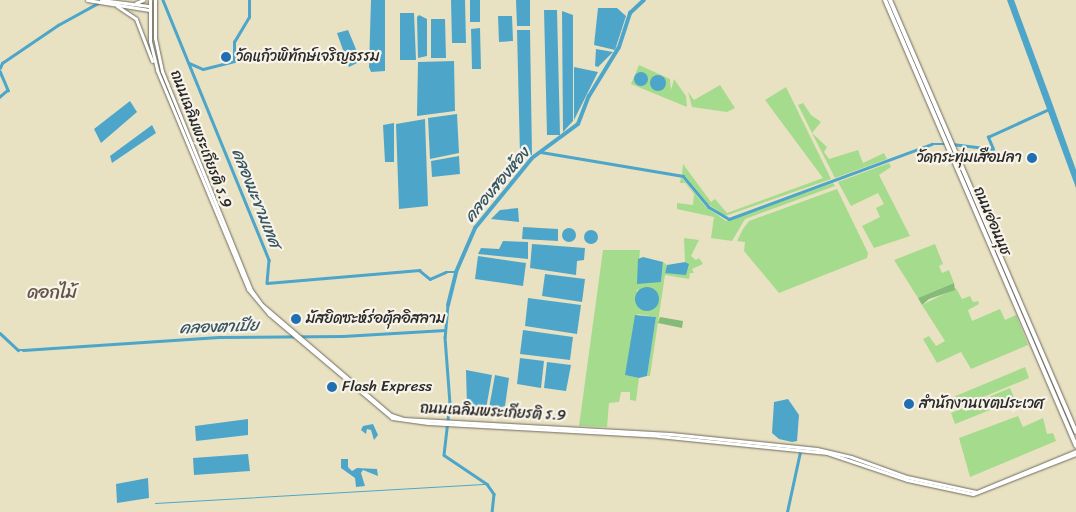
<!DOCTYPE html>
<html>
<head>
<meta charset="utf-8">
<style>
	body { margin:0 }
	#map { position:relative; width:1076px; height:512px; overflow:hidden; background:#e9e2c2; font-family:Sriracha,"Playpen Sans Thai",sans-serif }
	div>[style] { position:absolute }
	.green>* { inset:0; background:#a5db8c }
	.forest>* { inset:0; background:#84bb78 }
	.water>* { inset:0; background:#4da6ca }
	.round { border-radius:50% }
	.stream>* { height:1px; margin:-0.5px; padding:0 0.5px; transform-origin:0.5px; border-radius:0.5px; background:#4da6ca }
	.canal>* { height:2.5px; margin:-1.25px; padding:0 1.25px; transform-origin:1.25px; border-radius:1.25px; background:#4da6ca }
	.river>* { height:4px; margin:-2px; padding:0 2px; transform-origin:2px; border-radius:2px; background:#4da6ca }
	.roads { filter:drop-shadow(0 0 1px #6e6b60) drop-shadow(0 0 1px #6e6b60) }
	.secondary>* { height:3px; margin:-1.5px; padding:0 1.5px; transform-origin:1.5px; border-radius:1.5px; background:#fff }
	.primary>* { height:4px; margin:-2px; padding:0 2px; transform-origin:2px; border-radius:2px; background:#fff }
	.dots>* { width:14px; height:14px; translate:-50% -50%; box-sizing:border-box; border:2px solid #f7f3e8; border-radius:50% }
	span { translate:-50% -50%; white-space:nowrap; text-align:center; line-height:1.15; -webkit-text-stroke:4.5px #f7f3e8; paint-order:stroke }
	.poi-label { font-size:15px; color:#2b2b2b }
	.left { translate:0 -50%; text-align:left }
	.right { translate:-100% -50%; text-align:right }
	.street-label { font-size:15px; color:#2b2b2b }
	.water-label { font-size:16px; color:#375663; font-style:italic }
	.quarter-label { font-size:18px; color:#655548 }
</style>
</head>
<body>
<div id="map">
	<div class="green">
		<div style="clip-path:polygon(639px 65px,670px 79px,671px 90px,674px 79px,686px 96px,687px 107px,631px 84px)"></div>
		<div style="clip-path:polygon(720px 85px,735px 108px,727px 112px,692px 107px,688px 92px,694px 100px)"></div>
		<div style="clip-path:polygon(786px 87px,831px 179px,725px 216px,708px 204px,682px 175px,683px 164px,711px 202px,715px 199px,727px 213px,823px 178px,765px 100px)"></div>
		<div style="clip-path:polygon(803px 103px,811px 115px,821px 122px,812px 133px,827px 147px,824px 152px,829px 159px,858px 150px,863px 163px,884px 153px,887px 159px,835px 178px,812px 133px,798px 105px)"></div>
		<div style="clip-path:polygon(889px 163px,891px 167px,879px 175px,910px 236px,874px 248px,862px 226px,880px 217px,876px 208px,884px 204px,878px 193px,851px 206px,838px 182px)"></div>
		<div style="clip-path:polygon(681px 177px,706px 207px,726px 221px,833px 183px,835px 186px,745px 219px,732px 241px,711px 238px,714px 217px,677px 209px,677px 203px,693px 205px,694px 194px,685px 183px,680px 183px)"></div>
		<div style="clip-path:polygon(837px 189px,868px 253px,867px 258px,779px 293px,744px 251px,745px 242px,737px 241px,743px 229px,749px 221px)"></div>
		<div style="clip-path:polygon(evenodd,684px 238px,699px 240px,691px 256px,696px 260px,699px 258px,703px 264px,692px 269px,694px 273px,690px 273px,689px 279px,665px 275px,650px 376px,647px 376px,656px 317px,637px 314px,626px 375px,639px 378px,636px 401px,630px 400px,630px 392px,621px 392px,619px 402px,609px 403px,607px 427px,579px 426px,603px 250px,640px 250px,639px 261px,661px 282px,663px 262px,667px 265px,665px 273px,689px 264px,685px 262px,684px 238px,637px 289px,653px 311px,636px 305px,637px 289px)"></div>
		<div style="clip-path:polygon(935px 244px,943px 264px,939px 266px,942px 273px,949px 270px,954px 283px,918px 298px,894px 260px)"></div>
		<div style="clip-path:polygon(956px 288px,962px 299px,970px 296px,973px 302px,978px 301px,979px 304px,968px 310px,972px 321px,1000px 309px,1005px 320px,1016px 315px,1028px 345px,971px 369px,961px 352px,937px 363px,923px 339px,929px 336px,936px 346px,945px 341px,922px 305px)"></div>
		<div style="clip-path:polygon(1025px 367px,1029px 378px,950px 411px,946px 400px)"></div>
		<div style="clip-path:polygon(1010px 388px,1015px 400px,955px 424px,951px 413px)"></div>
		<div style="clip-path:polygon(1018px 416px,1023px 427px,1043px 418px,1047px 434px,1053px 433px,1056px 441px,970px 477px,959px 438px)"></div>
	</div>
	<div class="forest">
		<div style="clip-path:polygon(954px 283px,955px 290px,929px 299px,922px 305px,918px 298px)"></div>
		<div style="clip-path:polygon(660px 317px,683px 321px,682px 328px,658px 323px)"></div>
	</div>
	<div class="water">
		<div style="clip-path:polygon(371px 0,385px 0,385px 71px,371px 72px,369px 67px)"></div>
		<div style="clip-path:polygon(451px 0,465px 0,466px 43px,452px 43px)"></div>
		<div style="clip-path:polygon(470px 0,480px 0,480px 22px,470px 22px)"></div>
		<div style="clip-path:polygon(516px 0,530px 0,530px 26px,517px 26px)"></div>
		<div style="clip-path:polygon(1007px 0,1014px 0,1051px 100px,1076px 170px,1076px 188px)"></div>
		<div style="clip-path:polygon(598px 8px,617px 8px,626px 16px,615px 50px,594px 45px)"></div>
		<div style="clip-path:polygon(544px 10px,557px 10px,560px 135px,547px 135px)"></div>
		<div style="clip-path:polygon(562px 11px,573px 15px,573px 121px,563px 132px)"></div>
		<div style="clip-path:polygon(400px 13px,414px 13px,416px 60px,400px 60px)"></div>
		<div style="clip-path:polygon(419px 15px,427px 19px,427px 56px,418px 58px,417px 17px)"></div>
		<div style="clip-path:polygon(498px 16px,512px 16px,513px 41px,499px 42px)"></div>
		<div style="clip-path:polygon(431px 19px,445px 19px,446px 58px,431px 58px)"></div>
		<div style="clip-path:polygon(480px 28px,481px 69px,472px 69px,471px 29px)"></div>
		<div style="clip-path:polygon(348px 30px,361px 61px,349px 67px,337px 33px)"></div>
		<div style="clip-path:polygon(517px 30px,530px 30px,532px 155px,520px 155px)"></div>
		<div style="clip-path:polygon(596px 49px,613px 52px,598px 67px,595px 66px)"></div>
		<div style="clip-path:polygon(454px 61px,455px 111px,417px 116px,418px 62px)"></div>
		<div style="clip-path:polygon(574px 67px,598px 72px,574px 120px)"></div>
		<div class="round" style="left:634px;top:72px;width:14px;height:14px"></div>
		<div class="round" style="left:650px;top:75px;width:16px;height:16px"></div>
		<div style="clip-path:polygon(130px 101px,137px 112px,101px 143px,94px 129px)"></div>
		<div style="clip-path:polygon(457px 114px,459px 153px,430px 159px,428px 118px)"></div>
		<div style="clip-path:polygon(425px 119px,428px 206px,399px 209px,396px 124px)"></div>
		<div style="clip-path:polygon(394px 123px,394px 162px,385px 162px,383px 125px)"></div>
		<div style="clip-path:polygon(152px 125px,156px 133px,112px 163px,110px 156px)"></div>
		<div style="clip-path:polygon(459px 156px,460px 174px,432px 177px,431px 161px)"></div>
		<div style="clip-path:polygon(518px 208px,519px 222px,491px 219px,500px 210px)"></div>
		<div style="clip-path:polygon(523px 227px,558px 229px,558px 241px,522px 239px)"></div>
		<div class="round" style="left:562px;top:228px;width:14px;height:14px"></div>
		<div class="round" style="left:584px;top:230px;width:14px;height:14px"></div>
		<div style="clip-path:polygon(503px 241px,528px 242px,528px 259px,478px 254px,481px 248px,499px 249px)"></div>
		<div style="clip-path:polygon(532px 244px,585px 248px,584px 260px,577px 261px,576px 275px,530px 268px)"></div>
		<div style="clip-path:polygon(478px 256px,526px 263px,523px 286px,475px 279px)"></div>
		<div style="clip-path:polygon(643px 257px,663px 262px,661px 282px,637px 284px,638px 259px)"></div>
		<div style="clip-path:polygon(685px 262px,689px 264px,686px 275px,665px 273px,667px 265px)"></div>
		<div style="clip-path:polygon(545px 274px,585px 279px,582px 302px,542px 296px)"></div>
		<div class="round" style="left:635px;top:287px;width:24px;height:24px"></div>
		<div style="clip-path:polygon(528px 298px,581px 305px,577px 334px,525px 326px)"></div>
		<div style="clip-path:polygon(635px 315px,656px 317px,647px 376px,639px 378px,625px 375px)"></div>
		<div style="clip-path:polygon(523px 330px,573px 337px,570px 360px,520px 354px)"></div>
		<div style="clip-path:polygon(520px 358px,544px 361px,541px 388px,517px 384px)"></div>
		<div style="clip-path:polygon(547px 362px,571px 365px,566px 391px,544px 388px)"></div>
		<div style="clip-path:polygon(466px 370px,492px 375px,486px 409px,467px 407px)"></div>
		<div style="clip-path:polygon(495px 375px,509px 378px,505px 406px,494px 409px,489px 408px)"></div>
		<div style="clip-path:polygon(788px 399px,799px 415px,797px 441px,792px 442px,779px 439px,772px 433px,774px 402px)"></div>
		<div style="clip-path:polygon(248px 419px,248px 435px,196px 441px,195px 426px)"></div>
		<div style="clip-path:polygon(373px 424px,378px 435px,374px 440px,371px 430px,367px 429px,366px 434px,361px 430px,363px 426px)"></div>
		<div style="clip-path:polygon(248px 454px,250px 471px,194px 475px,193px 458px)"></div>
		<div style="clip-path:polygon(341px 459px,348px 459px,348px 467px,352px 471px,357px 468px,377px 469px,378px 476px,363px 470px,361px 473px,365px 486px,356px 487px,355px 478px,341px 468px)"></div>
		<div style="clip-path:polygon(148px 478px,149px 498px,117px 503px,116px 484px)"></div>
	</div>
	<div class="stream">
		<div style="left:155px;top:503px;width:333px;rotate:-3.3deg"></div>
	</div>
	<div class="canal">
		<div style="left:163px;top:0;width:281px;rotate:67.8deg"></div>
		<div style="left:269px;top:260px;width:23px;rotate:95deg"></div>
		<div style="left:267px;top:283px;width:153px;rotate:-4.9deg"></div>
		<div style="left:419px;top:270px;width:14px;rotate:39deg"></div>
		<div style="left:430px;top:279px;width:17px;rotate:-24deg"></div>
		<div style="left:446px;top:272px;width:10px"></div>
		<div style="left:189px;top:63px;width:15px;rotate:23deg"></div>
		<div style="left:203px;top:69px;width:32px;rotate:-14deg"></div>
		<div style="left:234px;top:61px;width:19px;rotate:-90deg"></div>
		<div style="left:234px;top:42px;width:29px;rotate:-59deg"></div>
		<div style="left:249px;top:17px;width:17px;rotate:-90deg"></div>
		<div style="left:0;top:68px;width:5px;rotate:-68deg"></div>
		<div style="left:2px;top:63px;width:68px;rotate:-34.2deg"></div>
		<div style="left:58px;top:25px;width:48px;rotate:-28.7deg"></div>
		<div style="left:0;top:71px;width:21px;rotate:67deg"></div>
		<div style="left:8px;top:90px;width:11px;rotate:139deg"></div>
		<div style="left:952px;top:144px;width:41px;rotate:7deg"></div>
		<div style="left:993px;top:149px;width:13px;rotate:-113deg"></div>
		<div style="left:988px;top:137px;width:67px;rotate:-24.7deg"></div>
		<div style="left:541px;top:152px;width:144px;rotate:9.6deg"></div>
		<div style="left:683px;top:176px;width:40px;rotate:50deg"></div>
		<div style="left:709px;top:207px;width:23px;rotate:31deg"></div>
		<div style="left:729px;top:219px;width:216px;rotate:-20.3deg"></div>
		<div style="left:932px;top:144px;width:14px"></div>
		<div style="left:448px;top:305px;width:32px;rotate:95deg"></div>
		<div style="left:445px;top:337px;width:66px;rotate:85.7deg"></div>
		<div style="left:450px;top:403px;width:52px;rotate:96.6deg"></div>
		<div style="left:444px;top:455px;width:52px;rotate:34deg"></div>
		<div style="left:487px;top:484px;width:12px;rotate:55deg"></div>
		<div style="left:494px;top:494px;width:18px;rotate:96deg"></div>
		<div style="left:0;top:333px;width:25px;rotate:43deg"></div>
		<div style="left:18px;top:350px;width:5px"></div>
		<div style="left:23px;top:350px;width:196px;rotate:-3.8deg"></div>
		<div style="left:219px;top:337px;width:124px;rotate:-0.5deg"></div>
		<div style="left:343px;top:336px;width:102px;rotate:-3.4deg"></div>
		<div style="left:787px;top:512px;width:61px;rotate:-77.8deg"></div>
	</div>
	<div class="river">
		<div style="left:448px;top:305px;width:34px;rotate:-76deg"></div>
		<div style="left:456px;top:272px;width:48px;rotate:-66.6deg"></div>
		<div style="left:475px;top:228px;width:90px;rotate:-50.8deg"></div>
		<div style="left:532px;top:158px;width:57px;rotate:-36.5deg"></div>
		<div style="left:578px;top:124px;width:30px;rotate:-69deg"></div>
		<div style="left:589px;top:96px;width:57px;rotate:-58.5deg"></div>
		<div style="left:619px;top:47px;width:36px;rotate:-72deg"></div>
		<div style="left:630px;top:13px;width:19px;rotate:-43deg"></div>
	</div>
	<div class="roads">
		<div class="secondary">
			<div style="left:87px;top:0;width:63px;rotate:9.2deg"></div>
			<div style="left:101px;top:0;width:48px;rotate:7.1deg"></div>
			<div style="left:150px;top:0;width:41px;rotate:90deg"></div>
			<div style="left:150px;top:41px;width:30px;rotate:76deg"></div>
			<div style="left:157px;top:70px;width:237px;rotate:67.4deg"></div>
			<div style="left:248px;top:289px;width:33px;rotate:50deg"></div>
			<div style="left:269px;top:314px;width:161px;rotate:40.2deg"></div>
			<div style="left:392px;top:418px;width:36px;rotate:8deg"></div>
			<div style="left:428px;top:423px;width:230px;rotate:3.2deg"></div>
			<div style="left:658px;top:436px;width:170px;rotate:5.7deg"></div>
			<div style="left:827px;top:453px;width:84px;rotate:18.6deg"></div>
			<div style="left:907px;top:480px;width:67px;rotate:12deg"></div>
			<div style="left:973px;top:494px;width:110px;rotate:-21.2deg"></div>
			<div style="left:155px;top:0;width:38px;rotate:90deg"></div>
			<div style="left:155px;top:38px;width:34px;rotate:78deg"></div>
			<div style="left:162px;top:71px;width:236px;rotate:67.9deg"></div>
			<div style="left:251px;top:290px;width:19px;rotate:54deg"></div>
			<div style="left:262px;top:305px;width:170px;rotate:40.5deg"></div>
			<div style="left:391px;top:415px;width:13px;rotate:18deg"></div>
			<div style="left:403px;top:419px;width:268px;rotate:3.2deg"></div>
			<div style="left:671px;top:434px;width:147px;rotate:5.9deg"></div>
			<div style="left:817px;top:449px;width:35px;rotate:13deg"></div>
			<div style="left:851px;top:457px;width:59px;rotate:19.7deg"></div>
			<div style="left:907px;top:477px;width:72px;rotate:12.1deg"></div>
			<div style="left:977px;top:492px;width:107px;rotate:-22.5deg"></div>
			<div style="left:136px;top:3px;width:8px;rotate:-23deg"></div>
			<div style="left:117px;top:6px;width:23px;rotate:34deg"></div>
			<div style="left:136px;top:19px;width:45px;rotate:69.1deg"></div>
		</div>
		<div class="primary">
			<div style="left:885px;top:0;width:485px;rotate:66.8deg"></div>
			<div style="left:890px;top:0;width:470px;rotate:66.7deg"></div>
		</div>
	</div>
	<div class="dots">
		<div style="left:226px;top:57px;background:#1f6fb2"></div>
		<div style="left:1032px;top:158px;background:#1f6fb2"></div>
		<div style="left:296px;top:319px;background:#1f6fb2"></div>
		<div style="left:332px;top:387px;background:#1f6fb2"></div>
		<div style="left:909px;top:404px;background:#1f6fb2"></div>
	</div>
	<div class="poi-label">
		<span class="left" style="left:236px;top:57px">วัดแก้วพิทักษ์เจริญธรรม</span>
		<span class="right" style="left:1022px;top:158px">วัดกระทุ่มเสือปลา</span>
		<span class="left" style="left:306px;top:319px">มัสยิดซะห์ร่อตุ้ลอิสลาม</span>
		<span class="left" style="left:342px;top:387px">Flash Express</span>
		<span class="left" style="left:919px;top:404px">สำนักงานเขตประเวศ</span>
	</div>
	<div class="street-label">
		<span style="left:201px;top:139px;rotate:69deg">ถนนเฉลิมพระเกียรติ ร.9</span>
		<span style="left:992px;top:221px;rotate:67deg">ถนนอ่อนนุช</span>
		<span style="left:493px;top:412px;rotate:3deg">ถนนเฉลิมพระเกียรติ ร.9</span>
	</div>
	<div class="water-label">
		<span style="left:497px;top:185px;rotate:-50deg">คลองสองห้อง</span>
		<span style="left:256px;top:198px;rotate:68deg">คลองมะขามเทศ</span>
		<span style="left:219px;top:327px;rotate:-2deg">คลองตาเปีย</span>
	</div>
	<div class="quarter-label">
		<span style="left:52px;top:292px">ดอกไม้</span>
	</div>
</div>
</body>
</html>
